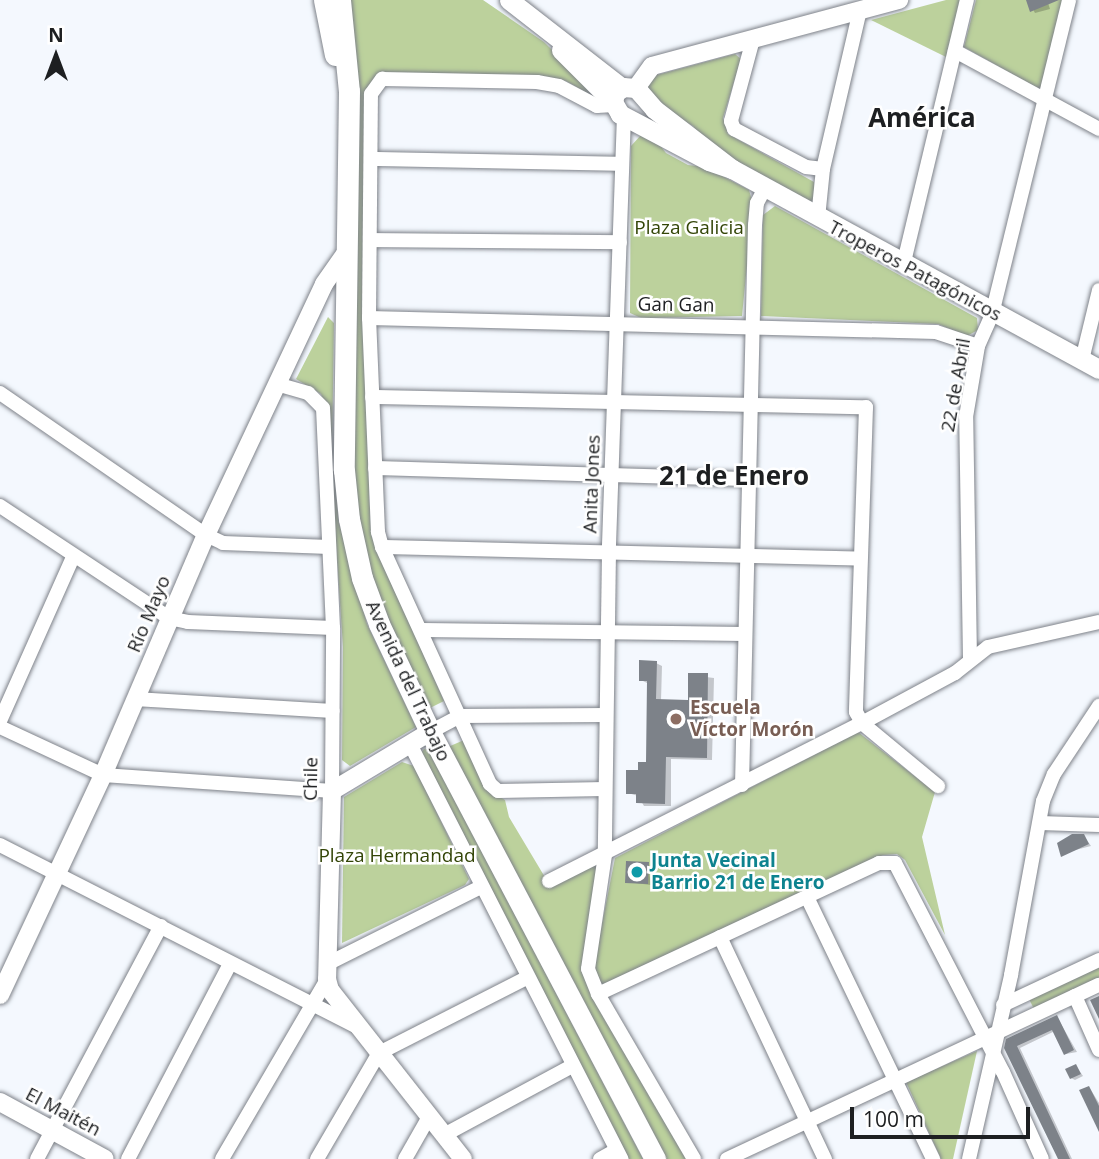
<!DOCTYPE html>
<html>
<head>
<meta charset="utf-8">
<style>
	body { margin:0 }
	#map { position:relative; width:1099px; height:1159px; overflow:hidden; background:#f4f8fe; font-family:"Open Sans",sans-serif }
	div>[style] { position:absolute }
	.green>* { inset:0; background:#bcd19c }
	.shadow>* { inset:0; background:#0003 }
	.building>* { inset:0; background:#7d8289 }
	.roads { filter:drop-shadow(0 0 2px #7e8289) drop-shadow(0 0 2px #7e8289) }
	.minor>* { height:14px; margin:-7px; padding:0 7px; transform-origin:7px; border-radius:7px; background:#fff }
	.tertiary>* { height:18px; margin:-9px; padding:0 9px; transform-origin:9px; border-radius:9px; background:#fff }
	.secondary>* { height:19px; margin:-9.5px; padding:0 9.5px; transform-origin:9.5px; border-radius:9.5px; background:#fff }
	.primary>* { height:21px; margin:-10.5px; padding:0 10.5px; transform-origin:10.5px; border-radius:10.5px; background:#fff }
	.dots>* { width:19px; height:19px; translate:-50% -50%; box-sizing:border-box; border:4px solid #fff; border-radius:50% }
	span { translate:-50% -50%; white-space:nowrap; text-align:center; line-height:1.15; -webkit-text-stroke:5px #fff; paint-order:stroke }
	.park-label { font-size:19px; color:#334507 }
	.street-label { font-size:19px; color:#1d1f21 }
	.education-label { font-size:19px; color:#785e54; font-weight:700 }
	.left { translate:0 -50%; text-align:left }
	.culture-label { font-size:19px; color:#0d838f; font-weight:700 }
	.district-label { font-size:26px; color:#1d1f21; font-weight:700 }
	.north { position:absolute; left:21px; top:21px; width:70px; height:70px; -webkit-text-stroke:5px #fff; paint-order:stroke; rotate:0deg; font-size:19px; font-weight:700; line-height:28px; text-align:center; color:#1d1f21 }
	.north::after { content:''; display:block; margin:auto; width:24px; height:32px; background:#1d1f21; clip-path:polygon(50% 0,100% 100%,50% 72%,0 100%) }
	.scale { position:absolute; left:850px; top:1107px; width:180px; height:32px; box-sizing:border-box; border:4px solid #1d1f21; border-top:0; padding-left:9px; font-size:21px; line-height:24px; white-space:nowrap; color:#1d1f21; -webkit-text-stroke:5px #fff; paint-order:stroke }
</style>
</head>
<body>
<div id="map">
	<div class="green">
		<div style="clip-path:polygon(346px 0,483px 0,544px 42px,597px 94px,594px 97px,566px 81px,543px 78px,377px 77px,367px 92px,363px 322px,371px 535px,444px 701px,430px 708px,388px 627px,367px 568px,352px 478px)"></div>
		<div style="clip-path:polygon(946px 0,961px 0,946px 57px,871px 20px)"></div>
		<div style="clip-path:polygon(976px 0,1063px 0,1041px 90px,964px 47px)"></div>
		<div style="clip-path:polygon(735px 54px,741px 59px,723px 118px,728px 134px,814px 182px,815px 204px,708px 146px,693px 126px,662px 109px,645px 86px,653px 76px)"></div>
		<div style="clip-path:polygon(641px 135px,655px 139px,666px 153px,688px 165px,705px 167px,749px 190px,753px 204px,742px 316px,641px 318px,630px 313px,631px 146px)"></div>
		<div style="clip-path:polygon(775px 206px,977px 318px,978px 330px,967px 336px,938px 324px,761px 316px,763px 215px)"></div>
		<div style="clip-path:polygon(328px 317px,334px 323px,332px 451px,339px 523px,367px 624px,416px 727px,350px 766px,342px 760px,343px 647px,327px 409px,321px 394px,296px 379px)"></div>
		<div style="clip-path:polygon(858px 732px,935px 792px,922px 837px,945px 935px,905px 860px,897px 854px,883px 855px,601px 986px,593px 969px,615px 858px)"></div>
		<div style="clip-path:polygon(464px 740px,490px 791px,505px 800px,509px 817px,549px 884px,598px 864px,585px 954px,689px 1159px,666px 1159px,448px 747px)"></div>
		<div style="clip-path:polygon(424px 749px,428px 749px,643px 1159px,627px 1159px,421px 753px)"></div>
		<div style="clip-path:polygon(402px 762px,414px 766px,469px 879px,465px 885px,342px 943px,344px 797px)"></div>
		<div style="clip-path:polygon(1099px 966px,1099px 978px,1034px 1009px,1029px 999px)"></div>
		<div style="clip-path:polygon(977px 1051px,953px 1159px,941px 1159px,906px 1082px)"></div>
	</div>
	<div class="shadow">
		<div style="clip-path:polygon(1028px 0,1047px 0,1050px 9px,1035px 13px)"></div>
		<div style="clip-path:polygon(656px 663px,662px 666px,661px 701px,690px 701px,690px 675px,714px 678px,712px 760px,671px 759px,671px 806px,644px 806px,638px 796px,628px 793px,647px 764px,649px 684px,641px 680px)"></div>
		<div style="clip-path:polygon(1084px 836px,1091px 846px,1060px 854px,1059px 844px)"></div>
		<div style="clip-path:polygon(648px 864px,651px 885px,627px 882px)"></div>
		<div style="clip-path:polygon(1057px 1017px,1077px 1052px,1066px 1054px,1055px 1031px,1020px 1048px,1072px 1159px,1060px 1159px,1006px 1048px)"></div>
		<div style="clip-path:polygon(1076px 1066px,1083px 1076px,1075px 1080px,1071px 1078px)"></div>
		<div style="clip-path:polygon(1089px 1087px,1099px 1103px,1099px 1123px)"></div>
	</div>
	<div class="building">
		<div style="clip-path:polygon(1026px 0,1059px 0,1030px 12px)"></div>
		<div style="clip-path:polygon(639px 660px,657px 661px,656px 699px,688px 700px,688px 673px,708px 673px,707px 758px,666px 757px,665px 804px,636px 803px,636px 794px,626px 794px,626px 770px,638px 770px,638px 762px,646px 762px,647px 681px,639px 681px)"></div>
		<div style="clip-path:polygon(1072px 834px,1084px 834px,1089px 844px,1061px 857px,1057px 843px)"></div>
		<div style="clip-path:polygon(626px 861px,649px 862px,648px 884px,625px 883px)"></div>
		<div style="clip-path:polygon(1099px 996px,1099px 1019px,1090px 1000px)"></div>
		<div style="clip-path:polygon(1057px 1015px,1074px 1050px,1064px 1055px,1052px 1030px,1017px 1046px,1070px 1159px,1058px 1159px,1004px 1048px,1006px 1039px)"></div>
		<div style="clip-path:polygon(1076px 1064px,1081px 1074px,1070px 1079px,1065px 1069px)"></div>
		<div style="clip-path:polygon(1089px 1086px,1099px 1106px,1099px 1132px,1079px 1090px)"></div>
	</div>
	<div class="roads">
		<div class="minor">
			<div style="left:752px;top:43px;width:81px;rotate:105.1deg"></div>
			<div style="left:731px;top:121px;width:9px;rotate:69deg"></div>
			<div style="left:734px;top:129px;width:81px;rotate:27.8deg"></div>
			<div style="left:806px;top:167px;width:17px;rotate:7deg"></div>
			<div style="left:955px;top:51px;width:164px;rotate:28.4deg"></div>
			<div style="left:624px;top:115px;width:436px;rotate:92deg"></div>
			<div style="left:609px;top:551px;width:304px;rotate:90.8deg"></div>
			<div style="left:605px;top:855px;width:115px;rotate:98.5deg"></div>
			<div style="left:588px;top:969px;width:27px;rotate:68deg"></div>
			<div style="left:598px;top:994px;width:191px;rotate:59.8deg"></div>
			<div style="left:372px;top:159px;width:250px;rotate:1.1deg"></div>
			<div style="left:818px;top:218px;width:49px;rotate:-84.2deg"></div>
			<div style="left:823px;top:169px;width:163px;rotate:-76.9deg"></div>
			<div style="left:371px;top:240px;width:249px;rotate:0.5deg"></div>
			<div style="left:903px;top:266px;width:274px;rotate:-76.5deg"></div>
			<div style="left:369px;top:318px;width:567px;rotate:1.41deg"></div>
			<div style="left:936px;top:332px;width:44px;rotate:18.4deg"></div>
			<div style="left:1082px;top:360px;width:72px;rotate:-76.3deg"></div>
			<div style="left:0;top:393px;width:250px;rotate:34.6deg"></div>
			<div style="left:206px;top:535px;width:19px;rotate:25deg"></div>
			<div style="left:223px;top:543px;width:106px;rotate:2.2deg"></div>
			<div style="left:372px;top:397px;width:494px;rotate:1.2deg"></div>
			<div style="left:866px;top:407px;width:305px;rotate:91.9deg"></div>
			<div style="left:856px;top:712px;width:13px;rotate:61deg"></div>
			<div style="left:862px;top:723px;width:99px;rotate:39.7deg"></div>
			<div style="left:375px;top:468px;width:371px;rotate:1.7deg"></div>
			<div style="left:0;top:506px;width:203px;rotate:33.5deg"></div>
			<div style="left:169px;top:618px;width:19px;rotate:12deg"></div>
			<div style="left:188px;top:622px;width:145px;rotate:2.4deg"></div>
			<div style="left:382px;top:547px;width:477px;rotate:1.4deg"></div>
			<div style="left:422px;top:630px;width:321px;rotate:0.7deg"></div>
			<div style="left:970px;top:660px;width:243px;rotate:-90.9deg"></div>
			<div style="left:966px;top:417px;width:72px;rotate:-80.4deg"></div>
			<div style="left:978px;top:346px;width:35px;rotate:-66deg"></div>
			<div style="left:992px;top:314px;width:323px;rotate:-76.2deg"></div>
			<div style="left:135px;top:699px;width:198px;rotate:3.5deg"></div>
			<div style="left:0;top:721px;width:180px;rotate:-66deg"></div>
			<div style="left:0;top:727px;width:114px;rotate:25deg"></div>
			<div style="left:103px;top:775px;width:230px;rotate:4deg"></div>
			<div style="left:332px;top:791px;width:163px;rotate:-89.6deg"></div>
			<div style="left:333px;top:628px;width:220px;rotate:-92.6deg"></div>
			<div style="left:323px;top:408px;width:21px;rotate:-135deg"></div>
			<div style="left:308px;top:393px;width:32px;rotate:-164deg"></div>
			<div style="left:430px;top:732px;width:34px;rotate:-28deg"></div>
			<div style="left:460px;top:716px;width:146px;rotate:-0.4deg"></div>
			<div style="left:410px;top:744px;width:466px;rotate:63deg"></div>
			<div style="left:742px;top:785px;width:560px;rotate:-88.67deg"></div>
			<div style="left:755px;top:225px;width:22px;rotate:-85deg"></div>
			<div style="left:757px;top:203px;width:17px;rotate:-62deg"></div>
			<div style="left:605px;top:789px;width:107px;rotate:178.9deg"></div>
			<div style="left:498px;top:791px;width:11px;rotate:-139deg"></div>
			<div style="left:490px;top:784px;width:260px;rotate:-114.5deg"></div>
			<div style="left:382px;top:547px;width:16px;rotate:-105deg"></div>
			<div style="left:378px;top:532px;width:214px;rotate:-92.4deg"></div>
			<div style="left:369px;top:318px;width:224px;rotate:-89.5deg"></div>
			<div style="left:371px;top:94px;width:19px;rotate:-54deg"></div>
			<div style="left:382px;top:79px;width:155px;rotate:1.1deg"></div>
			<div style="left:537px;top:82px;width:22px;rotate:10deg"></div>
			<div style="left:559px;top:86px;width:43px;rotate:27.8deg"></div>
			<div style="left:597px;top:106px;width:17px;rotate:-3deg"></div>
			<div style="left:1040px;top:823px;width:59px;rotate:1.9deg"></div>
			<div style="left:0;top:845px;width:401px;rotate:27deg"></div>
			<div style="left:549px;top:881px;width:351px;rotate:-26.8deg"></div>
			<div style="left:862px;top:723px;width:106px;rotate:-28.3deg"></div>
			<div style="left:955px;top:673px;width:42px;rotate:-38.2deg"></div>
			<div style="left:988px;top:647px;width:114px;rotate:-12.7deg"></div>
			<div style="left:807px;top:897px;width:291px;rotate:64.3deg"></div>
			<div style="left:720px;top:937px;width:246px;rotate:64.7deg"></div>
			<div style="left:327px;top:964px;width:172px;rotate:-26.6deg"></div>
			<div style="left:598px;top:994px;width:310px;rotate:-25deg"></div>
			<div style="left:879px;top:863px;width:16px"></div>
			<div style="left:895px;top:863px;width:235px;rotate:62.7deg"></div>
			<div style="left:1003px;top:1072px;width:95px;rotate:65.9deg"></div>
			<div style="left:1075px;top:996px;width:59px;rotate:66deg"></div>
			<div style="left:1003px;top:1005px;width:106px;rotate:-25.1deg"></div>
			<div style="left:444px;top:1135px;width:145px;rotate:-28.3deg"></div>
			<div style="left:37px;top:1159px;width:264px;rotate:-62deg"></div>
			<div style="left:128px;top:1159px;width:220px;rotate:-62.4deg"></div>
			<div style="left:222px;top:1159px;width:208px;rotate:-59.7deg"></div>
			<div style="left:317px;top:1159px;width:123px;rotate:-59.7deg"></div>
			<div style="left:379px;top:1053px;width:165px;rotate:-27deg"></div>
			<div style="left:405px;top:1159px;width:48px;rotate:-60.3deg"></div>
			<div style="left:600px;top:1159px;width:18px;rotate:-29deg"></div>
			<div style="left:727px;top:1159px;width:411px;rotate:-25.1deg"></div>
			<div style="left:969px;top:1159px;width:189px;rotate:-77.1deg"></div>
			<div style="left:1011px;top:975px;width:177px;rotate:-79.6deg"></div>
			<div style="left:1043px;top:801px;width:29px;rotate:-68deg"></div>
			<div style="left:1054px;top:774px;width:82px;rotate:-56.5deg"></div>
		</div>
		<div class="tertiary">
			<div style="left:636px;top:88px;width:27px;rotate:-54deg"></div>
			<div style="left:652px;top:66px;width:256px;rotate:-15deg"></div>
			<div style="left:430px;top:732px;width:114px;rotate:149deg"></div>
			<div style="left:332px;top:791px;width:188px;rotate:91.5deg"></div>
			<div style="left:327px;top:979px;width:11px;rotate:75deg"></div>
			<div style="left:330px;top:990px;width:215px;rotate:51.8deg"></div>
			<div style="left:0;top:995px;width:243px;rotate:-64.9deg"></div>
			<div style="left:103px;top:775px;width:261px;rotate:-66.8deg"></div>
			<div style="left:206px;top:535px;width:277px;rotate:-64.8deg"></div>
			<div style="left:324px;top:284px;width:37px;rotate:-55deg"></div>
			<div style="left:0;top:1102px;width:119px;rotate:28.5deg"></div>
		</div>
		<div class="secondary">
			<div style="left:509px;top:0;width:143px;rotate:37.9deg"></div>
			<div style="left:561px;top:50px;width:74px;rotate:45deg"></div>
			<div style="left:732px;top:169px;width:24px;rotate:-161deg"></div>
			<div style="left:709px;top:161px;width:101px;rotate:-152.2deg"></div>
			<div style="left:620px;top:114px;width:14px;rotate:-120deg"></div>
			<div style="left:613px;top:102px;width:9px;rotate:-77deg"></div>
			<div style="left:615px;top:93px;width:10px;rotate:-37deg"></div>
			<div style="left:623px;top:87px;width:13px;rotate:4deg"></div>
			<div style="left:636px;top:88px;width:28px;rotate:49deg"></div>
			<div style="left:654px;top:109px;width:98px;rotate:37.6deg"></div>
			<div style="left:732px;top:169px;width:418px;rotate:28.6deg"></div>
		</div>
		<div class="primary">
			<div style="left:324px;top:0;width:56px;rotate:78.7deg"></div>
			<div style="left:340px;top:0;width:91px;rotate:84.4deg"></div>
			<div style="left:349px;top:91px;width:379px;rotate:90.8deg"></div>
			<div style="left:344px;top:470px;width:49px;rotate:84.2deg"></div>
			<div style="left:349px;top:519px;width:60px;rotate:77.6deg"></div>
			<div style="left:362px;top:578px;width:49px;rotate:69.7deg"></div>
			<div style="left:379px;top:624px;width:119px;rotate:64.7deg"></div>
			<div style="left:430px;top:732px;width:483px;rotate:62.2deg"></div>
		</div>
	</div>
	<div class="dots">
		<div style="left:676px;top:719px;background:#8d6e63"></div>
		<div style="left:637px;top:872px;background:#0f9aa8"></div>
	</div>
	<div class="park-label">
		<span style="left:689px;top:228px">Plaza Galicia</span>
		<span style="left:397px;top:856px">Plaza Hermandad</span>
	</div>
	<div class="street-label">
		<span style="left:915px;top:271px;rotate:28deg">Troperos Patagónicos</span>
		<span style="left:676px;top:305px;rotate:1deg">Gan Gan</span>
		<span style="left:956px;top:385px;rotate:-80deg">22 de Abril</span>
		<span style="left:592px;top:484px;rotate:-88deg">Anita Jones</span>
		<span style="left:149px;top:614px;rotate:-67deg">Río Mayo</span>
		<span style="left:408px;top:681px;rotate:65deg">Avenida del Trabajo</span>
		<span style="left:311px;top:779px;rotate:-89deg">Chile</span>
		<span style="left:63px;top:1112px;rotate:28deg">El Maitén</span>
	</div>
	<div class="education-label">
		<span class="left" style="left:690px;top:719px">Escuela<br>Víctor Morón</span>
	</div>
	<div class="culture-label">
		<span class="left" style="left:651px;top:872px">Junta Vecinal<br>Barrio 21 de Enero</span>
	</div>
	<div class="district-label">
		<span style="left:922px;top:118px">América</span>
		<span style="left:734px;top:476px">21 de Enero</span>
	</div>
	<div class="north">N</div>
	<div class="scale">100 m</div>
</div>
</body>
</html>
